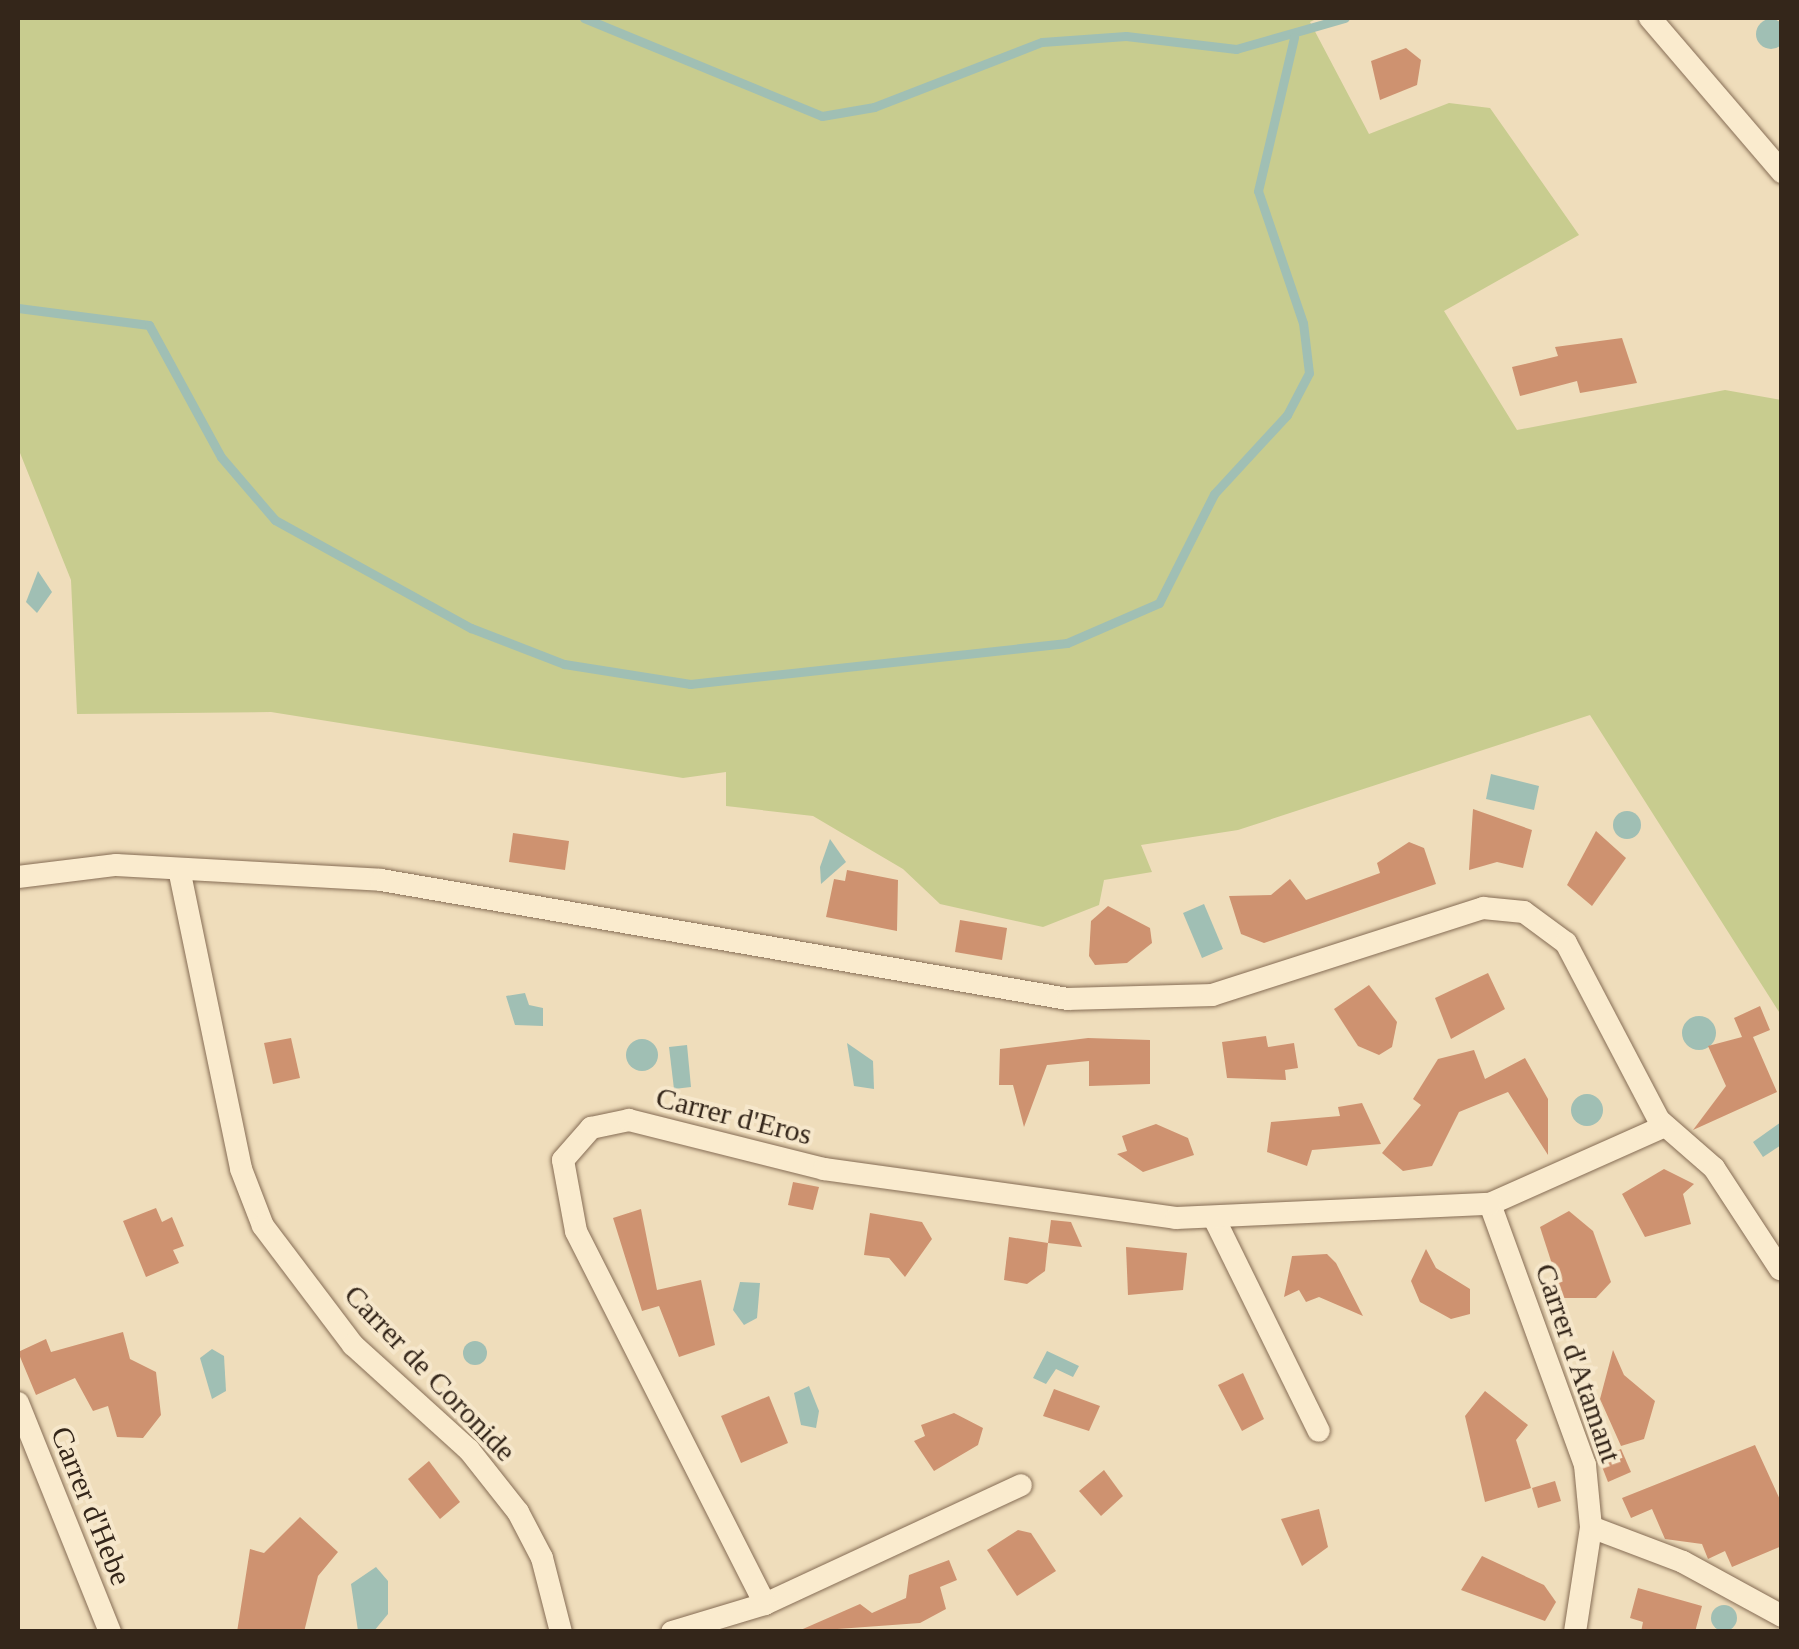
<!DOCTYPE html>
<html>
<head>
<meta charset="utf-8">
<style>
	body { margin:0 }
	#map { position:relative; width:1799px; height:1649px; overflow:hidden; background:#efddbb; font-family:"Times New Roman",serif }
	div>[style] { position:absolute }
	.green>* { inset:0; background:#c8cc8f }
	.water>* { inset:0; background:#a0bfb4 }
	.round { border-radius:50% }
	.stream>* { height:9px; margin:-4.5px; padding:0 4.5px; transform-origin:4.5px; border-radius:4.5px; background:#a0bfb4 }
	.building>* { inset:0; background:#ce9270 }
	.roads { filter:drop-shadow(0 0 2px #866d55) drop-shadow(0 0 2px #866d55) }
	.minor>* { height:22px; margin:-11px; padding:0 11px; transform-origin:11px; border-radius:11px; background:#faebce }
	span { translate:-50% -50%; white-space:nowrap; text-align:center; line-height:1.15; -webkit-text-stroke:8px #f6e7cb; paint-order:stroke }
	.street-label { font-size:30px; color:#34261a }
	.frame { position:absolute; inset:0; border:20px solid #34261a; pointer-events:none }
</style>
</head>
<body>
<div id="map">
	<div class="green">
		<div style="clip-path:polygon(18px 18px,1318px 18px,1310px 22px,1369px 134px,1449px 103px,1490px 108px,1579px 235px,1444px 311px,1517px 430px,1725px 390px,1781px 400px,1781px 1015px,1590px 715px,1238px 830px,1141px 845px,1152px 872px,1104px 880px,1099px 905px,1043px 927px,940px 904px,903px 869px,813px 816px,726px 806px,726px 772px,683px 778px,271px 712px,77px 714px,71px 580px,18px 448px)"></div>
	</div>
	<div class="water">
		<div class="round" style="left:1756px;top:19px;width:30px;height:30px"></div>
		<div style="clip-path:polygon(38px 571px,52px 592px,37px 613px,26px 602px)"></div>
		<div style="clip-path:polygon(1491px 774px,1539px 786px,1534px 810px,1486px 799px)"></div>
		<div class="round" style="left:1613px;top:811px;width:28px;height:28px"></div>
		<div style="clip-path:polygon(830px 839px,846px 862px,821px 884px,820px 867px)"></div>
		<div style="clip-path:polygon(1204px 904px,1223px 949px,1202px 958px,1183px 913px)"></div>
		<div style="clip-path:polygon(525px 993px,529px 1005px,543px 1008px,543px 1026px,515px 1025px,506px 996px)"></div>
		<div class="round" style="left:1682px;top:1016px;width:34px;height:34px"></div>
		<div class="round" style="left:626px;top:1039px;width:32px;height:32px"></div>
		<div style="clip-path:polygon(847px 1043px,873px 1061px,874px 1089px,854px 1086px)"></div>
		<div style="clip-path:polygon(687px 1045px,691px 1087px,674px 1089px,669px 1047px)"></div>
		<div class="round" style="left:1571px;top:1094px;width:32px;height:32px"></div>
		<div style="clip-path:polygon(1781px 1122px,1781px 1145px,1763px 1157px,1753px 1142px)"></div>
		<div style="clip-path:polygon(740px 1282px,760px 1283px,757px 1318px,744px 1325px,733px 1310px)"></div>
		<div class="round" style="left:463px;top:1341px;width:24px;height:24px"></div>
		<div style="clip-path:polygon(212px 1349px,224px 1356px,226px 1391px,212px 1399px,200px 1358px)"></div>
		<div style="clip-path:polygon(1047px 1351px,1079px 1366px,1073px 1377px,1056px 1369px,1046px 1384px,1033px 1378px)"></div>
		<div style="clip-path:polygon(809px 1386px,819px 1411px,816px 1428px,801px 1425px,794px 1393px)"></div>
		<div style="clip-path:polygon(376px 1567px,388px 1581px,388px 1614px,374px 1631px,358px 1631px,351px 1584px)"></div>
		<div class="round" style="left:1711px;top:1605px;width:26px;height:26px"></div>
	</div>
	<div class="stream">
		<div style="left:584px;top:18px;width:257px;rotate:22.4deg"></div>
		<div style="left:822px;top:116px;width:53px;rotate:-9.8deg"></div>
		<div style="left:874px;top:107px;width:180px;rotate:-21.2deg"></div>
		<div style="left:1042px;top:42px;width:84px;rotate:-4.1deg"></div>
		<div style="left:1126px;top:36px;width:111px;rotate:6.7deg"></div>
		<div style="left:1236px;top:49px;width:113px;rotate:-15.9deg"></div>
		<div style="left:18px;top:308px;width:132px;rotate:7.4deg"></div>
		<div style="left:149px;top:325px;width:150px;rotate:61.4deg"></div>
		<div style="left:221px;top:457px;width:83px;rotate:49.4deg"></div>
		<div style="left:275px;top:520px;width:224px;rotate:28.9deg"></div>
		<div style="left:471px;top:628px;width:100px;rotate:21.2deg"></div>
		<div style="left:564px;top:664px;width:128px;rotate:9deg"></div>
		<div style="left:690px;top:684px;width:379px;rotate:-6.2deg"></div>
		<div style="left:1067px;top:643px;width:100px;rotate:-23.5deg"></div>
		<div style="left:1159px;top:603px;width:122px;rotate:-63.2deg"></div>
		<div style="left:1214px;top:494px;width:108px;rotate:-47.3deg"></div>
		<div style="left:1287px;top:415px;width:47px;rotate:-62.4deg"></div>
		<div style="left:1309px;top:373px;width:50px;rotate:-96.8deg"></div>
		<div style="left:1303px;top:323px;width:139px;rotate:-108.8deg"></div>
		<div style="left:1258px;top:191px;width:158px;rotate:-76.8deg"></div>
	</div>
	<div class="building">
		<div style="clip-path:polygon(1406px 48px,1421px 60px,1417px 85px,1380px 100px,1371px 61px)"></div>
		<div style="clip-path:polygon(1622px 338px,1637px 383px,1580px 393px,1577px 381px,1520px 396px,1512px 367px,1558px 356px,1555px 347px)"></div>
		<div style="clip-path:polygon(1473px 809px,1532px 830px,1523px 868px,1497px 862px,1469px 870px)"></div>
		<div style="clip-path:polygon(1596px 831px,1626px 858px,1592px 906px,1567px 885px)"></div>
		<div style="clip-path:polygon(513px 833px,569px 841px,565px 870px,509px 862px)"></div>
		<div style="clip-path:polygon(1409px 842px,1424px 848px,1436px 884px,1264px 943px,1241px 934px,1229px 896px,1271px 895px,1290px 879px,1306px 900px,1380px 873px,1377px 863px)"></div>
		<div style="clip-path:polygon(847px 870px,898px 880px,897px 931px,826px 917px,834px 879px,845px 881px)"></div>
		<div style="clip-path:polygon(1108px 906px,1150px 928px,1152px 943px,1127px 963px,1095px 965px,1089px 956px,1091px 921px)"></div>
		<div style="clip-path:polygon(960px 920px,1007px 928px,1002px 960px,955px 952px)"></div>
		<div style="clip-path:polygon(1488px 973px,1505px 1009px,1451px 1039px,1435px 998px)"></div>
		<div style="clip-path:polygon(1369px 985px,1397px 1022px,1392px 1047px,1379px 1055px,1358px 1046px,1334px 1009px)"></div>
		<div style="clip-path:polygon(1760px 1006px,1770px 1030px,1753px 1037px,1777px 1092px,1693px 1130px,1726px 1086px,1708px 1046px,1742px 1037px,1734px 1018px)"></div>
		<div style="clip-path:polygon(1266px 1036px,1268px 1047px,1294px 1043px,1298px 1068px,1285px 1070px,1286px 1080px,1227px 1078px,1222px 1042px)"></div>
		<div style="clip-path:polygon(291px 1038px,300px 1078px,273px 1084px,264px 1043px)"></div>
		<div style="clip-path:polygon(1088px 1038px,1150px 1040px,1150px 1084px,1089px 1086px,1089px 1061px,1047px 1065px,1024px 1127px,1013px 1085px,999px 1085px,1000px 1049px)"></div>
		<div style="clip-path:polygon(1474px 1050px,1485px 1079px,1525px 1058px,1548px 1099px,1548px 1155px,1508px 1092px,1459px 1112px,1432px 1166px,1403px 1171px,1382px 1153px,1421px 1105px,1413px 1099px,1438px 1059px)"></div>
		<div style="clip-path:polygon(1362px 1103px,1381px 1144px,1312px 1150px,1307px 1166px,1267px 1152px,1271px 1122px,1340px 1116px,1338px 1107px)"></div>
		<div style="clip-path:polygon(1156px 1124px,1188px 1138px,1194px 1155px,1143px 1172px,1117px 1154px,1127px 1151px,1122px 1136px)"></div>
		<div style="clip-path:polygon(1664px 1169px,1694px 1184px,1683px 1194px,1691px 1224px,1645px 1237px,1622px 1194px)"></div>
		<div style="clip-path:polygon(793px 1182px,819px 1187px,813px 1210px,788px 1205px)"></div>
		<div style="clip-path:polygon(156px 1208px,162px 1222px,172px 1217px,184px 1246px,173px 1250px,179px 1263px,146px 1277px,123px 1221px)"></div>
		<div style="clip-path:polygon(641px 1209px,657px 1290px,701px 1280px,715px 1345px,679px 1357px,659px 1306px,642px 1311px,613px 1218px)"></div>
		<div style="clip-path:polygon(1569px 1211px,1593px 1231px,1611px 1282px,1596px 1298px,1563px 1298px,1540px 1227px)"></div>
		<div style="clip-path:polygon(870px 1213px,922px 1222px,932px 1239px,905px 1277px,889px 1258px,864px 1255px)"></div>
		<div style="clip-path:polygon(1051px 1220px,1071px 1222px,1082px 1247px,1048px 1243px)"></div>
		<div style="clip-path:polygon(1009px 1237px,1048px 1243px,1045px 1271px,1027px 1284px,1004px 1280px)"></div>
		<div style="clip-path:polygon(1126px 1247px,1187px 1253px,1183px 1290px,1128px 1295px)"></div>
		<div style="clip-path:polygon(1426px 1249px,1436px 1268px,1470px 1289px,1470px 1314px,1451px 1319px,1420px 1302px,1411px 1281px)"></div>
		<div style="clip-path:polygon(1327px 1254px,1336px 1263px,1363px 1316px,1319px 1297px,1306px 1302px,1299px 1290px,1284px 1297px,1292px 1256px)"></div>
		<div style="clip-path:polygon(123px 1332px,130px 1359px,156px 1372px,161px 1415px,143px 1438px,117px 1437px,108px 1406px,93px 1411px,75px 1378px,36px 1395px,18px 1352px,46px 1339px,51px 1352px)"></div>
		<div style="clip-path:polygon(1613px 1350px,1624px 1375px,1655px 1401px,1644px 1439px,1621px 1446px,1600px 1399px)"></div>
		<div style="clip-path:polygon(1243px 1373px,1264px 1419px,1242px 1431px,1218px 1385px)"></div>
		<div style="clip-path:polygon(1054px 1389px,1100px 1406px,1089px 1431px,1043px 1416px)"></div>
		<div style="clip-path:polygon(1485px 1391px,1528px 1425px,1516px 1440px,1531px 1488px,1485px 1502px,1465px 1416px)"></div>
		<div style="clip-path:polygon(769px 1396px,788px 1443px,741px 1463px,721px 1416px)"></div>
		<div style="clip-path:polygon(954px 1413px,983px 1428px,978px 1445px,934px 1471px,914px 1441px,925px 1436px,921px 1425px)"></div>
		<div style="clip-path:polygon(1755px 1445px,1782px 1504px,1782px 1546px,1732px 1567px,1725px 1551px,1708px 1559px,1702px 1544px,1665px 1539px,1652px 1509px,1631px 1518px,1622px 1498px)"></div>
		<div style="clip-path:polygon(1621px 1449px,1631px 1472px,1608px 1482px,1599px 1459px)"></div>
		<div style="clip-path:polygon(429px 1461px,460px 1502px,440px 1519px,408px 1479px)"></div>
		<div style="clip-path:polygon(1104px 1470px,1123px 1496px,1101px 1516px,1079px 1491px)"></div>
		<div style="clip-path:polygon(1555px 1481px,1561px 1501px,1538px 1508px,1532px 1488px)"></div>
		<div style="clip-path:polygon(1319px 1509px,1328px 1547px,1302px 1566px,1281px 1519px)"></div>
		<div style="clip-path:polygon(300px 1517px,338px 1552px,318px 1576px,304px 1632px,237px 1632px,250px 1549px,264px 1553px)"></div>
		<div style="clip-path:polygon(1018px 1530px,1031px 1533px,1056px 1571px,1017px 1596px,987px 1550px)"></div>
		<div style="clip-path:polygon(1482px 1556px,1544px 1585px,1556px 1602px,1545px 1621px,1461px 1590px)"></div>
		<div style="clip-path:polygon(949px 1560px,957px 1580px,940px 1587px,946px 1609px,920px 1623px,796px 1632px,860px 1604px,872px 1613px,906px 1598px,909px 1575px)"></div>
		<div style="clip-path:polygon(1638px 1588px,1702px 1606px,1695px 1632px,1641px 1632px,1643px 1622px,1630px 1618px)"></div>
	</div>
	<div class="roads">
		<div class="minor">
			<div style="left:1650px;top:18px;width:203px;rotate:49.4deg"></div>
			<div style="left:179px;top:869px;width:306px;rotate:78.3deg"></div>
			<div style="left:241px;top:1169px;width:61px;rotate:68.9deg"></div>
			<div style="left:263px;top:1226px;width:149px;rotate:52.9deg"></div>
			<div style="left:353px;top:1345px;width:156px;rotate:42.2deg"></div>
			<div style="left:469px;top:1450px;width:79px;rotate:51.7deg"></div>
			<div style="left:518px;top:1512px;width:52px;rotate:62.4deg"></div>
			<div style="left:542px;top:1558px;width:76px;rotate:75.6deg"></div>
			<div style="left:18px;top:877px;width:99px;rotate:-7deg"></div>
			<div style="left:116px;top:865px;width:265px;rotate:3.2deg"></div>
			<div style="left:381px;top:880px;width:697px;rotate:9.83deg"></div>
			<div style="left:1068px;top:999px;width:144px;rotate:-1.6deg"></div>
			<div style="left:1212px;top:995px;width:285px;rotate:-17.8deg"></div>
			<div style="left:1483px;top:908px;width:41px;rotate:5.6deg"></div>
			<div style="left:1524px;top:912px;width:52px;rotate:36.4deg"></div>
			<div style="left:1566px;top:943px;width:200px;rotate:62.3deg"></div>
			<div style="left:1659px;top:1120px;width:73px;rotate:41.1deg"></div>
			<div style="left:1714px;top:1168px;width:121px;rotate:56.8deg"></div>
			<div style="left:1665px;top:1126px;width:192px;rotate:156deg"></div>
			<div style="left:1490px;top:1204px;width:278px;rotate:70deg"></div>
			<div style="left:1585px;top:1465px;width:62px;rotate:84.5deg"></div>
			<div style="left:1591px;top:1527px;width:98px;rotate:20.8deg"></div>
			<div style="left:1683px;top:1562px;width:113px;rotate:28.6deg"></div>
			<div style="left:1214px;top:1218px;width:237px;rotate:63.8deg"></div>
			<div style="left:18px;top:1403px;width:247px;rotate:68.1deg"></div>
			<div style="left:765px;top:1604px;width:282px;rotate:-24.9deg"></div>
			<div style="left:672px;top:1632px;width:97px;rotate:-16.8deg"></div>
			<div style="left:765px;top:1604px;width:418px;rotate:-116.9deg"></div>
			<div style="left:576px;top:1231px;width:72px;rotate:-100.4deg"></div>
			<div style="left:563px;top:1160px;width:43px;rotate:-48.8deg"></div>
			<div style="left:591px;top:1128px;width:39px;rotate:-12deg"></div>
			<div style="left:629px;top:1120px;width:201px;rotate:14.1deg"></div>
			<div style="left:824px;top:1169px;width:355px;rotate:7.9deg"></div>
			<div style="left:1176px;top:1218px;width:314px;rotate:-2.6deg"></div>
			<div style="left:1575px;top:1632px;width:106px;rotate:-81.3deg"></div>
		</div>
	</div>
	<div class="street-label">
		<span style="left:734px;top:1116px;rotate:14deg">Carrer d'Eros</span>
		<span style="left:1578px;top:1363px;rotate:71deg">Carrer d'Atamant</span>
		<span style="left:430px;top:1373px;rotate:46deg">Carrer de Coronide</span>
		<span style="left:91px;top:1506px;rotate:68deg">Carrer d'Hebe</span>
	</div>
	<div class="frame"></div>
</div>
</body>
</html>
